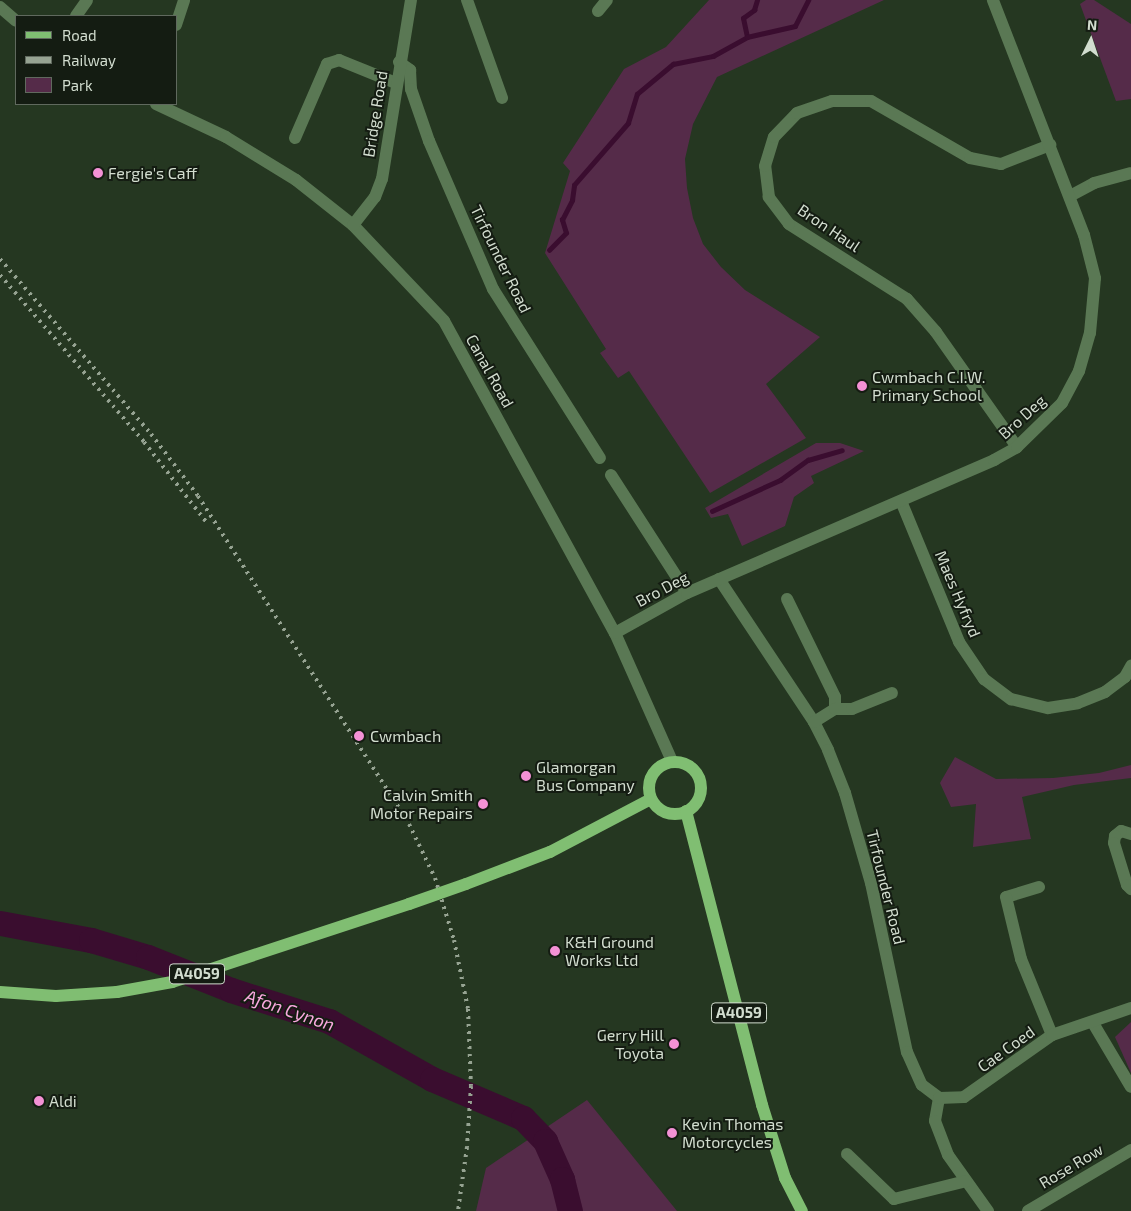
<!DOCTYPE html>
<html>
<head>
<meta charset="utf-8">
<style>
	body { margin:0 }
	#map { position:relative; width:1131px; height:1211px; overflow:hidden; background:#253721; font-family:"Exo 2",sans-serif }
	div>[style] { position:absolute }
	.green>* { inset:0; background:#552b49 }
	.stream>* { height:4.5px; margin:-2.25px; padding:0 2.25px; transform-origin:2.25px; border-radius:2.25px; background:#3a0d2f }
	.river>* { height:25px; margin:-12.5px; padding:0 12.5px; transform-origin:12.5px; border-radius:12.5px; background:#3a0d2f }
	.minor>* { height:12px; margin:-6px; padding:0 6px; transform-origin:6px; border-radius:6px; background:#5a7854 }
	.major>* { height:12px; margin:-6px; padding:0 6px; transform-origin:6px; border-radius:6px; background:#80be72 }
	.major>.ring { margin:-6px; padding:0; box-sizing:content-box; background:none; border:12px solid #80be72; border-radius:50% }
	.rail>* { height:4px; margin-top:-2px; transform-origin:0; background:repeating-linear-gradient(90deg,#96a392 0 2.5px,transparent 0 7.5px) }
	.major-bridge>* { height:12px; margin:-6px; padding:0 6px; transform-origin:6px; border-radius:6px; background:#80be72 }
	.dots>* { width:14px; height:14px; translate:-50% -50%; box-sizing:border-box; border:2px solid #141c12; border-radius:50% }
	span { translate:-50% -50%; white-space:nowrap; text-align:center; line-height:1.15; -webkit-text-stroke:4px #141c12; paint-order:stroke }
	.shield-label span { padding:1px 4px; background:#141c12; border:1px solid; border-radius:4px; -webkit-text-stroke-width:0 }
	.shield-label { font-size:15px; color:#d2ddcf; font-weight:700 }
	.street-label { font-size:16px; color:#d2ddcf }
	.poi-label { font-size:16px; color:#d2ddcf }
	.left { translate:0 -50%; text-align:left }
	.right { translate:-100% -50%; text-align:right }
	.water-label { font-size:18px; color:#f9a9df; font-style:italic }
	.legend { position:absolute; left:15px; top:15px; width:162px; height:90px; box-sizing:border-box; background:#141c12; border:1px solid #60695e; margin:0; padding:6px 9px; list-style:none; font-size:15px; color:#d2ddcf }
	.legend li { display:flex; align-items:center; gap:10px; height:25px }
	.legend b { width:25px; border:1px solid #60695e }
	.north { position:absolute; left:1066px; top:15px; width:50px; height:50px; -webkit-text-stroke:4px #141c12; paint-order:stroke; rotate:4deg; font-size:14px; font-weight:700; line-height:20px; text-align:center; color:#d2ddcf }
	.north::after { content:''; display:block; margin:auto; width:18px; height:22px; background:#d2ddcf; clip-path:polygon(50% 0,100% 100%,50% 72%,0 100%) }
</style>
</head>
<body>
<div id="map">
	<div class="green">
		<div style="clip-path:polygon(709px 0,884px 0,717px 77px,693px 124px,685px 159px,687px 188px,693px 218px,703px 244px,721px 267px,745px 290px,820px 337px,766px 384px,806px 438px,710px 493px,629px 371px,618px 378px,600px 353px,606px 349px,545px 253px,570px 171px,563px 163px,624px 69px,666px 47px)"></div>
		<div style="clip-path:polygon(1086px 0,1094px 0,1131px 24px,1131px 99px,1116px 101px,1080px 4px)"></div>
		<div style="clip-path:polygon(816px 443px,840px 443px,864px 451px,811px 476px,814px 483px,794px 497px,785px 526px,742px 546px,728px 514px,711px 518px,705px 508px)"></div>
		<div style="clip-path:polygon(955px 757px,996px 779px,1053px 778px,1099px 773px,1131px 765px,1131px 778px,1074px 785px,1022px 797px,1031px 839px,973px 847px,976px 804px,951px 807px,940px 783px)"></div>
		<div style="clip-path:polygon(1131px 1022px,1131px 1073px,1115px 1037px)"></div>
		<div style="clip-path:polygon(587px 1100px,677px 1211px,476px 1211px,486px 1168px)"></div>
	</div>
	<div class="stream">
		<div style="left:747px;top:37px;width:19px;rotate:-102deg"></div>
		<div style="left:743px;top:18px;width:14px;rotate:-36deg"></div>
		<div style="left:754px;top:10px;width:10px;rotate:-73deg"></div>
		<div style="left:549px;top:250px;width:24px;rotate:-45deg"></div>
		<div style="left:566px;top:233px;width:14px;rotate:-107deg"></div>
		<div style="left:562px;top:220px;width:22px;rotate:-63deg"></div>
		<div style="left:572px;top:200px;width:15px;rotate:-82deg"></div>
		<div style="left:574px;top:185px;width:82px;rotate:-48.9deg"></div>
		<div style="left:628px;top:123px;width:30px;rotate:-73deg"></div>
		<div style="left:637px;top:94px;width:47px;rotate:-39.8deg"></div>
		<div style="left:673px;top:64px;width:41px;rotate:-11.3deg"></div>
		<div style="left:713px;top:56px;width:39px;rotate:-29deg"></div>
		<div style="left:747px;top:37px;width:49px;rotate:-12.9deg"></div>
		<div style="left:795px;top:26px;width:29px;rotate:-63deg"></div>
		<div style="left:712px;top:511px;width:75px;rotate:-24.5deg"></div>
		<div style="left:780px;top:480px;width:34px;rotate:-36deg"></div>
		<div style="left:808px;top:460px;width:35px;rotate:-16deg"></div>
	</div>
	<div class="river">
		<div style="left:0;top:923px;width:93px;rotate:10.6deg"></div>
		<div style="left:91px;top:940px;width:59px;rotate:16.6deg"></div>
		<div style="left:148px;top:957px;width:89px;rotate:21.7deg"></div>
		<div style="left:231px;top:990px;width:103px;rotate:17.6deg"></div>
		<div style="left:329px;top:1021px;width:118px;rotate:29.4deg"></div>
		<div style="left:432px;top:1079px;width:99px;rotate:23.2deg"></div>
		<div style="left:523px;top:1118px;width:32px;rotate:46deg"></div>
		<div style="left:545px;top:1141px;width:42px;rotate:65.9deg"></div>
		<div style="left:562px;top:1179px;width:33px;rotate:76deg"></div>
	</div>
	<div class="minor">
		<div style="left:467px;top:0;width:104px;rotate:70.3deg"></div>
		<div style="left:0;top:7px;width:21px;rotate:41deg"></div>
		<div style="left:598px;top:11px;width:14px;rotate:-51deg"></div>
		<div style="left:76px;top:16px;width:19px;rotate:-55deg"></div>
		<div style="left:176px;top:25px;width:26px;rotate:-72deg"></div>
		<div style="left:399px;top:62px;width:14px;rotate:36deg"></div>
		<div style="left:410px;top:70px;width:19px;rotate:87deg"></div>
		<div style="left:411px;top:89px;width:55px;rotate:70.9deg"></div>
		<div style="left:429px;top:141px;width:161px;rotate:66.6deg"></div>
		<div style="left:493px;top:289px;width:200px;rotate:57.7deg"></div>
		<div style="left:156px;top:104px;width:77px;rotate:25.2deg"></div>
		<div style="left:226px;top:137px;width:82px;rotate:31.6deg"></div>
		<div style="left:296px;top:180px;width:73px;rotate:38.3deg"></div>
		<div style="left:353px;top:225px;width:132px;rotate:46.5deg"></div>
		<div style="left:444px;top:321px;width:356px;rotate:61.3deg"></div>
		<div style="left:615px;top:633px;width:140px;rotate:66deg"></div>
		<div style="left:295px;top:138px;width:81px;rotate:-66.6deg"></div>
		<div style="left:327px;top:64px;width:13px;rotate:-18deg"></div>
		<div style="left:339px;top:60px;width:61px;rotate:22deg"></div>
		<div style="left:1070px;top:196px;width:27px;rotate:-28deg"></div>
		<div style="left:1094px;top:183px;width:38px;rotate:-15deg"></div>
		<div style="left:353px;top:225px;width:36px;rotate:-52deg"></div>
		<div style="left:375px;top:197px;width:19px;rotate:-69deg"></div>
		<div style="left:382px;top:179px;width:181px;rotate:-80.8deg"></div>
		<div style="left:1017px;top:447px;width:141px;rotate:-125.2deg"></div>
		<div style="left:936px;top:332px;width:44px;rotate:-131.3deg"></div>
		<div style="left:907px;top:299px;width:140px;rotate:-147.6deg"></div>
		<div style="left:789px;top:224px;width:34px;rotate:-127deg"></div>
		<div style="left:769px;top:197px;width:31px;rotate:-97deg"></div>
		<div style="left:765px;top:166px;width:30px;rotate:-73deg"></div>
		<div style="left:774px;top:137px;width:33px;rotate:-46deg"></div>
		<div style="left:797px;top:113px;width:37px;rotate:-19deg"></div>
		<div style="left:832px;top:101px;width:39px"></div>
		<div style="left:871px;top:101px;width:114px;rotate:29.9deg"></div>
		<div style="left:970px;top:158px;width:32px;rotate:11deg"></div>
		<div style="left:1001px;top:164px;width:53px;rotate:-21.2deg"></div>
		<div style="left:611px;top:475px;width:140px;rotate:57.2deg"></div>
		<div style="left:901px;top:501px;width:152px;rotate:67.6deg"></div>
		<div style="left:959px;top:642px;width:45px;rotate:56deg"></div>
		<div style="left:984px;top:679px;width:34px;rotate:37deg"></div>
		<div style="left:1011px;top:699px;width:38px;rotate:14deg"></div>
		<div style="left:1048px;top:708px;width:30px;rotate:-9deg"></div>
		<div style="left:1078px;top:703px;width:29px;rotate:-22deg"></div>
		<div style="left:1105px;top:692px;width:25px;rotate:-37deg"></div>
		<div style="left:1125px;top:677px;width:13px;rotate:-61deg"></div>
		<div style="left:719px;top:579px;width:172px;rotate:56.4deg"></div>
		<div style="left:814px;top:722px;width:31px;rotate:63deg"></div>
		<div style="left:828px;top:750px;width:46px;rotate:68.4deg"></div>
		<div style="left:845px;top:793px;width:94px;rotate:73.9deg"></div>
		<div style="left:871px;top:883px;width:173px;rotate:78deg"></div>
		<div style="left:907px;top:1052px;width:36px;rotate:66deg"></div>
		<div style="left:922px;top:1085px;width:21px;rotate:37deg"></div>
		<div style="left:939px;top:1098px;width:23px;rotate:100deg"></div>
		<div style="left:935px;top:1121px;width:36px;rotate:69deg"></div>
		<div style="left:948px;top:1155px;width:69px;rotate:54.5deg"></div>
		<div style="left:787px;top:599px;width:109px;rotate:63.9deg"></div>
		<div style="left:835px;top:697px;width:12px;rotate:90deg"></div>
		<div style="left:615px;top:633px;width:82px;rotate:-29.1deg"></div>
		<div style="left:687px;top:593px;width:335px;rotate:-23.4deg"></div>
		<div style="left:994px;top:460px;width:26px;rotate:-29deg"></div>
		<div style="left:1017px;top:447px;width:63px;rotate:-44.4deg"></div>
		<div style="left:1062px;top:403px;width:36px;rotate:-62deg"></div>
		<div style="left:1079px;top:371px;width:40px;rotate:-74deg"></div>
		<div style="left:1090px;top:333px;width:55px;rotate:-84.8deg"></div>
		<div style="left:1095px;top:278px;width:44px;rotate:-104.3deg"></div>
		<div style="left:1084px;top:235px;width:252px;rotate:-111.2deg"></div>
		<div style="left:814px;top:722px;width:25px;rotate:-32deg"></div>
		<div style="left:835px;top:709px;width:17px"></div>
		<div style="left:852px;top:709px;width:43px;rotate:-21.8deg"></div>
		<div style="left:1131px;top:834px;width:10px;rotate:-163deg"></div>
		<div style="left:1121px;top:831px;width:8px;rotate:140deg"></div>
		<div style="left:1115px;top:836px;width:7px;rotate:98deg"></div>
		<div style="left:1114px;top:843px;width:44px;rotate:72.8deg"></div>
		<div style="left:1127px;top:885px;width:6px;rotate:45deg"></div>
		<div style="left:1039px;top:887px;width:34px;rotate:163deg"></div>
		<div style="left:1006px;top:897px;width:64px;rotate:76.4deg"></div>
		<div style="left:1021px;top:959px;width:82px;rotate:67.8deg"></div>
		<div style="left:1093px;top:1023px;width:74px;rotate:59.3deg"></div>
		<div style="left:939px;top:1098px;width:25px;rotate:-2deg"></div>
		<div style="left:964px;top:1097px;width:108px;rotate:-35.2deg"></div>
		<div style="left:1052px;top:1035px;width:83px;rotate:-18.9deg"></div>
		<div style="left:847px;top:1154px;width:65px;rotate:43.8deg"></div>
		<div style="left:894px;top:1199px;width:74px;rotate:-14deg"></div>
		<div style="left:1028px;top:1211px;width:120px;rotate:-30.6deg"></div>
	</div>
	<div class="major">
		<div class="ring" style="left:649px;top:762px;width:40px;height:40px"></div>
		<div style="left:686px;top:811px;width:304px;rotate:75.5deg"></div>
		<div style="left:762px;top:1105px;width:77px;rotate:72.5deg"></div>
		<div style="left:785px;top:1178px;width:37px;rotate:63deg"></div>
		<div style="left:466px;top:884px;width:90px;rotate:-20.9deg"></div>
		<div style="left:550px;top:852px;width:114px;rotate:-27.7deg"></div>
		<div style="left:0;top:992px;width:56px;rotate:4.1deg"></div>
		<div style="left:56px;top:996px;width:61px;rotate:-3.8deg"></div>
		<div style="left:117px;top:992px;width:56px;rotate:-10.3deg"></div>
		<div style="left:172px;top:982px;width:250px;rotate:-18.2deg"></div>
	</div>
	<div class="rail">
		<div style="left:0;top:259px;width:231px;rotate:49.2deg"></div>
		<div style="left:151px;top:434px;width:78px;rotate:52.8deg"></div>
		<div style="left:198px;top:496px;width:390px;rotate:57.2deg"></div>
		<div style="left:409px;top:824px;width:60px;rotate:64.3deg"></div>
		<div style="left:435px;top:878px;width:65px;rotate:73deg"></div>
		<div style="left:454px;top:940px;width:70px;rotate:78.5deg"></div>
		<div style="left:468px;top:1009px;width:77px;rotate:87.8deg"></div>
		<div style="left:471px;top:1086px;width:61px;rotate:93.8deg"></div>
		<div style="left:467px;top:1147px;width:65px;rotate:98deg"></div>
		<div style="left:0;top:275px;width:221px;rotate:49.2deg"></div>
		<div style="left:144px;top:442px;width:103px;rotate:52.1deg"></div>
	</div>
	<div class="major-bridge">
		<div style="left:409px;top:904px;width:60px;rotate:-19.3deg"></div>
	</div>
	<div class="dots">
		<div style="left:98px;top:173px;background:#f391d5"></div>
		<div style="left:862px;top:386px;background:#f391d5"></div>
		<div style="left:359px;top:736px;background:#f391d5"></div>
		<div style="left:526px;top:776px;background:#f391d5"></div>
		<div style="left:483px;top:804px;background:#f391d5"></div>
		<div style="left:555px;top:951px;background:#f391d5"></div>
		<div style="left:674px;top:1044px;background:#f391d5"></div>
		<div style="left:39px;top:1101px;background:#f391d5"></div>
		<div style="left:672px;top:1133px;background:#f391d5"></div>
	</div>
	<div class="shield-label">
		<span style="left:197px;top:974px">A4059</span>
		<span style="left:739px;top:1013px">A4059</span>
	</div>
	<div class="street-label">
		<span style="left:375px;top:114px;rotate:-81deg">Bridge Road</span>
		<span style="left:829px;top:228px;rotate:34deg">Bron Haul</span>
		<span style="left:501px;top:259px;rotate:64deg">Tirfounder Road</span>
		<span style="left:490px;top:371px;rotate:61deg">Canal Road</span>
		<span style="left:1022px;top:417px;rotate:-42deg">Bro Deg</span>
		<span style="left:662px;top:589px;rotate:-28deg">Bro Deg</span>
		<span style="left:958px;top:594px;rotate:67deg">Maes Hyfryd</span>
		<span style="left:886px;top:887px;rotate:76deg">Tirfounder Road</span>
		<span style="left:1006px;top:1049px;rotate:-36deg">Cae Coed</span>
		<span style="left:1071px;top:1166px;rotate:-31deg">Rose Row</span>
	</div>
	<div class="poi-label">
		<span class="left" style="left:108px;top:173px">Fergie's Caff</span>
		<span class="left" style="left:872px;top:386px">Cwmbach C.I.W.<br>Primary School</span>
		<span class="left" style="left:370px;top:736px">Cwmbach</span>
		<span class="left" style="left:536px;top:776px">Glamorgan<br>Bus Company</span>
		<span class="right" style="left:473px;top:804px">Calvin Smith<br>Motor Repairs</span>
		<span class="left" style="left:565px;top:951px">K&amp;H Ground<br>Works Ltd</span>
		<span class="right" style="left:664px;top:1044px">Gerry Hill<br>Toyota</span>
		<span class="left" style="left:49px;top:1101px">Aldi</span>
		<span class="left" style="left:682px;top:1133px">Kevin Thomas<br>Motorcycles</span>
	</div>
	<div class="water-label">
		<span style="left:290px;top:1010px;rotate:19deg">Afon Cynon</span>
	</div>
	<ul class="legend">
	<li><b style="height:6px;background:#80be72"></b>Road</li>
	<li><b style="height:6px;background:#96a392"></b>Railway</li>
	<li><b style="height:14px;background:#552b49"></b>Park</li>
	</ul>
	<div class="north">N</div>
</div>
</body>
</html>
